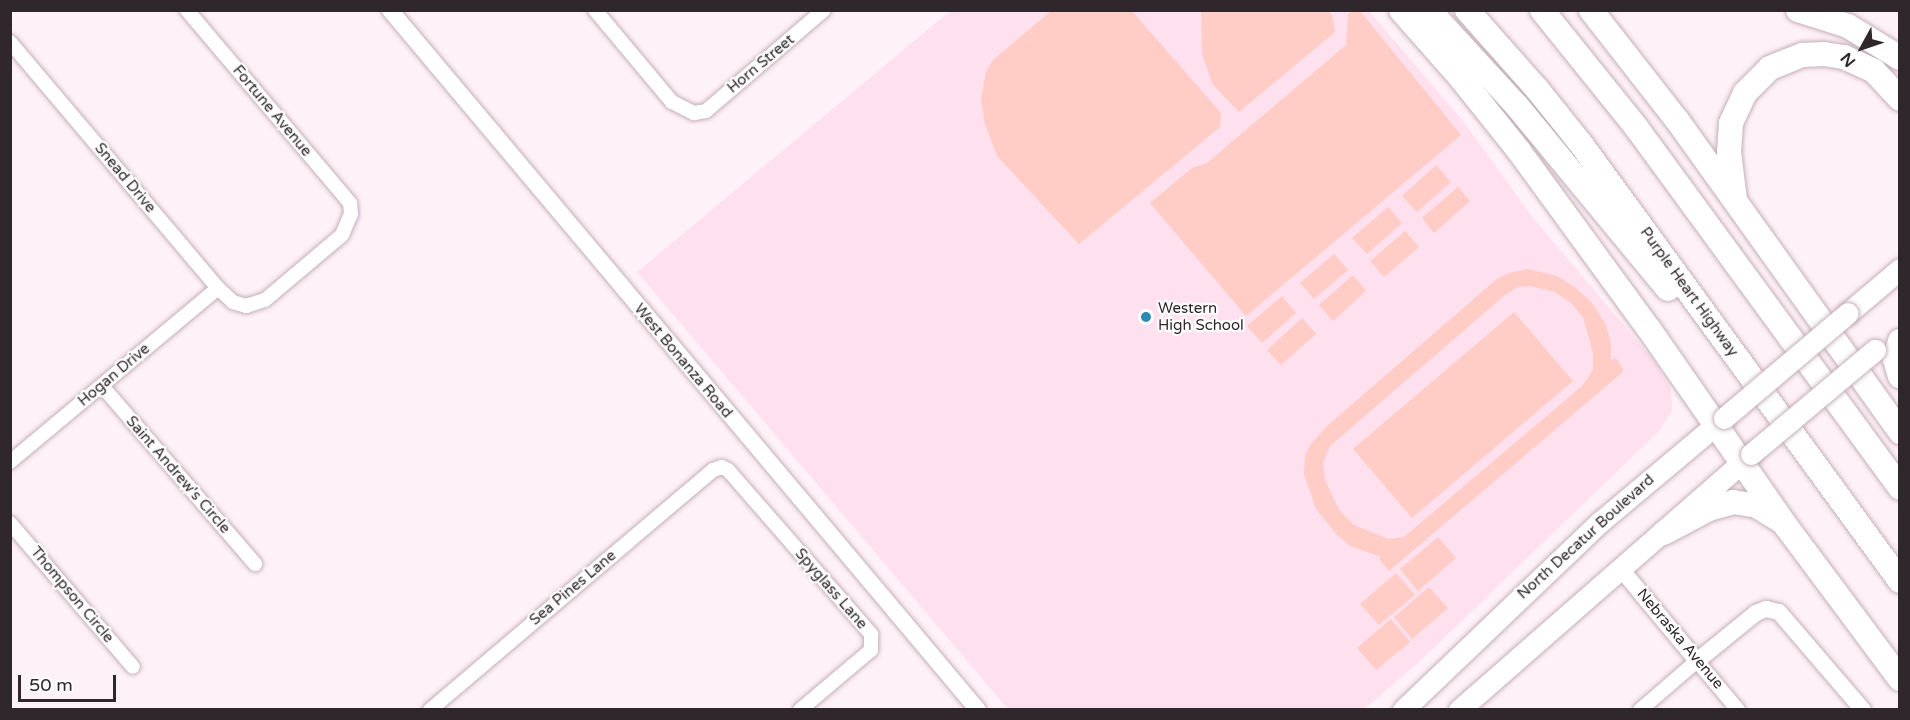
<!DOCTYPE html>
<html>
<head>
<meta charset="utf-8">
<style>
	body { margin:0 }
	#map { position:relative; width:1910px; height:720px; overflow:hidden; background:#fff1f8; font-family:"Varela Round",sans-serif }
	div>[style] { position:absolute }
	.built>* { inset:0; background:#fee0ef }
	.green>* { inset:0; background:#ffcdc5 }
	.roads { filter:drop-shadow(0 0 2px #c4b0ba) drop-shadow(0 0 2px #c4b0ba) }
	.minor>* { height:14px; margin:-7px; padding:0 7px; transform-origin:7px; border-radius:7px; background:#fff }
	.tertiary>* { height:16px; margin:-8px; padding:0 8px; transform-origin:8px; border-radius:8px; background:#fff }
	.primary>* { height:21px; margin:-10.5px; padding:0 10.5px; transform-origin:10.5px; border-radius:10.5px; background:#fff }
	.motorway>* { height:24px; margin:-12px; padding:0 12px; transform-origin:12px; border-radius:12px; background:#fff }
	.bridges { filter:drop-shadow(0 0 2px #c4b0ba) drop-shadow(0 0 2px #c4b0ba) }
	.primary-bridge>* { height:21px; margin:-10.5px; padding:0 10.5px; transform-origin:10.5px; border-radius:10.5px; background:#fff }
	.dots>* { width:16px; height:16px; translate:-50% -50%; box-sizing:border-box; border:3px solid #fff; border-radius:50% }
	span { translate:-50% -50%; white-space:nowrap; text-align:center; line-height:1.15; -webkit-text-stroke:4.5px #fff; paint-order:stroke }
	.street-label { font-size:15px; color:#2f272b }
	.poi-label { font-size:15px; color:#2f272b }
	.left { translate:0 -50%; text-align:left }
	.frame { position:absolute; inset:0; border:12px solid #2f272b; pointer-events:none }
	.north { position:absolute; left:1832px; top:18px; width:60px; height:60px; -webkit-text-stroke:4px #fff; paint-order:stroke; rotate:230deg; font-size:16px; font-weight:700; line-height:24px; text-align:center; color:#2f272b }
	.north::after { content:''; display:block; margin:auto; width:21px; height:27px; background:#2f272b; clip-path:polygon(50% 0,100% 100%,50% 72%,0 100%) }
	.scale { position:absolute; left:18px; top:675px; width:98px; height:27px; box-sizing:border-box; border:3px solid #2f272b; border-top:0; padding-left:8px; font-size:18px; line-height:21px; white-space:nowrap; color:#2f272b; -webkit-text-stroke:4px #fff; paint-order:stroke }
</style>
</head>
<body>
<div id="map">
	<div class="built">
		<div style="clip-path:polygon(950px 11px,1369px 11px,1463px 121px,1533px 218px,1655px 362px,1671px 389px,1672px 411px,1658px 432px,1419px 662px,1364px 709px,1008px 709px,637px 272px)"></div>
	</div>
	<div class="green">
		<div style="clip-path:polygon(1353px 10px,1360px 11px,1461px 135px,1246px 316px,1150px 203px,1192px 168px,1207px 163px,1346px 45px,1348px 14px)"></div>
		<div style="clip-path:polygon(1051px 11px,1132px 11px,1221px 113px,1220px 127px,1079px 244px,997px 156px,985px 124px,981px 99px,986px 72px,993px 60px)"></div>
		<div style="clip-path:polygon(1201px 11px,1328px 11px,1332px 15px,1335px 32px,1239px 112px,1213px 85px,1202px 54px)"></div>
		<div style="clip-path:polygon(1436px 165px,1451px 182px,1417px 212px,1402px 196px)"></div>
		<div style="clip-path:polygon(1458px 187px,1470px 201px,1434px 233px,1422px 218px)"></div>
		<div style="clip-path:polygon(1388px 207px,1402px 223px,1367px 254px,1352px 238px)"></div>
		<div style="clip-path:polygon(1405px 231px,1419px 247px,1384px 277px,1370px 261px)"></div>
		<div style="clip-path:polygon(1334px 254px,1348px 270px,1314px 299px,1300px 283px)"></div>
		<div style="clip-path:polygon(evenodd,1528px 269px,1557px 276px,1576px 288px,1592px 303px,1606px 325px,1611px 344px,1611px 360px,1616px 358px,1624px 371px,1389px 571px,1379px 559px,1381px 557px,1350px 546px,1338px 536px,1316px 509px,1304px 474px,1305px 456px,1310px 445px,1327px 426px,1498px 278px,1512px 272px,1528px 269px,1530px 286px,1555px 292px,1571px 303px,1583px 317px,1593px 353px,1593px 369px,1588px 378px,1581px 387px,1404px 537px,1388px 539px,1354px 525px,1339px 510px,1325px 480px,1323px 463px,1330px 446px,1505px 295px,1518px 287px,1530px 286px)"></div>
		<div style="clip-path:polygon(1353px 275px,1366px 291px,1333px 321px,1319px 305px)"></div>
		<div style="clip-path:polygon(1282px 296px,1296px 313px,1262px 343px,1247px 326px)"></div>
		<div style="clip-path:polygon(1514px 312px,1573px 381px,1412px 518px,1353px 449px)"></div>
		<div style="clip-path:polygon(1302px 318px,1316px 334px,1281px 365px,1267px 350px)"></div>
		<div style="clip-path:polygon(1438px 537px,1456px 558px,1418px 591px,1400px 569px)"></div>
		<div style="clip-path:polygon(1396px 573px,1415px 595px,1379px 625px,1360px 604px)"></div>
		<div style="clip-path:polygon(1429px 587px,1448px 608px,1412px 639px,1394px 617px)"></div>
		<div style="clip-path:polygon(1391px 619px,1410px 642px,1376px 670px,1357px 648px)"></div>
	</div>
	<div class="roads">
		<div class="minor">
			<div style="left:595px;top:10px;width:120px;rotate:50.1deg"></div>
			<div style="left:672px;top:102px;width:25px;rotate:27deg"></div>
			<div style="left:694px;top:113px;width:12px;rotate:-9deg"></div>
			<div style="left:706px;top:111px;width:155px;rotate:-40.6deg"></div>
			<div style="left:10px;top:42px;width:322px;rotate:49.8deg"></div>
			<div style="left:218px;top:288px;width:21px;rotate:43deg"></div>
			<div style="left:233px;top:302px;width:14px;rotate:17deg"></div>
			<div style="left:246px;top:306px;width:20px;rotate:-18deg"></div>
			<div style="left:265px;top:300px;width:101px;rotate:-40.2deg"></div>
			<div style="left:342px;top:235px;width:23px;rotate:-67deg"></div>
			<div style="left:351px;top:214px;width:11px;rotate:-95deg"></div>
			<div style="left:350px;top:203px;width:253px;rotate:-130.2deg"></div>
			<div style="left:102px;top:386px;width:235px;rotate:49.3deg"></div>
			<div style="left:10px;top:462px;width:271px;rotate:-39.9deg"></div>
			<div style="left:10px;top:523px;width:189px;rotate:49.5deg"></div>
			<div style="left:430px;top:710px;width:371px;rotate:-40.3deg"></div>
			<div style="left:713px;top:470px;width:9px;rotate:-18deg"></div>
			<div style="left:722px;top:467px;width:7px;rotate:27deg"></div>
			<div style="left:728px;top:470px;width:218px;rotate:48.9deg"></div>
			<div style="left:871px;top:634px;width:16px;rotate:90deg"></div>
			<div style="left:871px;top:650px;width:93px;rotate:139.8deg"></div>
			<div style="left:1640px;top:710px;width:75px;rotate:-40.7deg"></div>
			<div style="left:1697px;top:661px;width:64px;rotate:50.1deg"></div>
		</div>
		<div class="tertiary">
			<div style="left:390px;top:10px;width:914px;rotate:49.97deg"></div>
			<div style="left:1621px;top:569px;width:119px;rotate:50.4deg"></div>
			<div style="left:1697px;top:661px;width:76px;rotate:-39.1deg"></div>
			<div style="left:1756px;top:613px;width:11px;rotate:-22deg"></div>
			<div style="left:1766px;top:609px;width:13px;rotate:13deg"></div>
			<div style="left:1779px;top:612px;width:129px;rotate:49.4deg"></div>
		</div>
		<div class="primary">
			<div style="left:1848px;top:313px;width:68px;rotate:-40.2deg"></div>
			<div style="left:1403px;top:710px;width:272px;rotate:-43.7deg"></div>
			<div style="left:1600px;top:522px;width:162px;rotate:-40deg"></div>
			<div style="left:1459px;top:710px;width:388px;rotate:-41.2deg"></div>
		</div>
		<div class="motorway">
			<div style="left:1401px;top:10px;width:89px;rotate:48.6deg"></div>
			<div style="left:1460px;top:77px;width:95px;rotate:51.4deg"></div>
			<div style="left:1519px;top:151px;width:220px;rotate:53.9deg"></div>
			<div style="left:1649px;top:329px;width:240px;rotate:55.2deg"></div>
			<div style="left:1786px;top:526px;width:191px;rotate:53.3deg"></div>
			<div style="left:1429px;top:10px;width:130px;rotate:47.5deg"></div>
			<div style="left:1517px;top:106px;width:237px;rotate:50.5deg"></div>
			<div style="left:1467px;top:10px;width:106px;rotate:48.5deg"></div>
			<div style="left:1537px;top:89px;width:70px;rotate:51.3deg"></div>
			<div style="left:1581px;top:144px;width:541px;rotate:53.87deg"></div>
			<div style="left:1542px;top:10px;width:150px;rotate:51.2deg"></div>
			<div style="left:1636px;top:127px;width:447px;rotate:53.8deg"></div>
			<div style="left:1591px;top:10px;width:140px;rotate:52deg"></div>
			<div style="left:1677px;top:120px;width:384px;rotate:54.4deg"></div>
			<div style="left:1798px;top:10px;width:52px;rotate:17.7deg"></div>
			<div style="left:1848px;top:26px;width:61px;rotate:31.6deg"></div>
			<div style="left:1735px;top:200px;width:48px;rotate:-97.1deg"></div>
			<div style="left:1729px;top:152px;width:29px;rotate:-86deg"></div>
			<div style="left:1731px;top:123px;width:33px;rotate:-65deg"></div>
			<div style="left:1745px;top:93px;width:35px;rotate:-45deg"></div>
			<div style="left:1770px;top:68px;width:35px;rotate:-22deg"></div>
			<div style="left:1803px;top:55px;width:21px;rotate:-3deg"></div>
			<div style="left:1824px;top:54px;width:20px;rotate:9deg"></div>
			<div style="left:1844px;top:57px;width:33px;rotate:25deg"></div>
			<div style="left:1874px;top:71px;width:38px;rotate:47deg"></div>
			<div style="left:1900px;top:341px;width:19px;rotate:106deg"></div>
			<div style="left:1895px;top:359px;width:18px;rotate:74deg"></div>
			<div style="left:1664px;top:533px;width:51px;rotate:-28.1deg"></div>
			<div style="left:1709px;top:509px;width:25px;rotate:-16deg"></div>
			<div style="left:1733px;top:502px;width:24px;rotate:9deg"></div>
			<div style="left:1757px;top:506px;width:26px;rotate:32deg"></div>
		</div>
	</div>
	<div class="bridges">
		<div class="primary-bridge">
			<div style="left:1724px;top:418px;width:162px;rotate:-40.3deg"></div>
			<div style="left:1751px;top:454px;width:162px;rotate:-40deg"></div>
		</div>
	</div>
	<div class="dots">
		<div style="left:1146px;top:317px;background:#2e89b6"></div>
	</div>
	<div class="street-label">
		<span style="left:761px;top:64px;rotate:-40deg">Horn Street</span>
		<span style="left:272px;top:111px;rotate:50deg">Fortune Avenue</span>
		<span style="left:125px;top:178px;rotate:50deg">Snead Drive</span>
		<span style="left:1689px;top:292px;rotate:54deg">Purple Heart Highway</span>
		<span style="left:683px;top:361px;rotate:50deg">West Bonanza Road</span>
		<span style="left:114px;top:375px;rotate:-40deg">Hogan Drive</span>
		<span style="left:178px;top:475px;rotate:49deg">Saint Andrew's Circle</span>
		<span style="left:1586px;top:537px;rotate:-42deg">North Decatur Boulevard</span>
		<span style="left:573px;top:588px;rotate:-40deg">Sea Pines Lane</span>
		<span style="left:831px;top:589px;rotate:49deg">Spyglass Lane</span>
		<span style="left:72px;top:595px;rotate:50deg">Thompson Circle</span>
		<span style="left:1680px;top:639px;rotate:50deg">Nebraska Avenue</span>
	</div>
	<div class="poi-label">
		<span class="left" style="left:1158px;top:317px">Western<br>High School</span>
	</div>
	<div class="frame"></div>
	<div class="north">N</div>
	<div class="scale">50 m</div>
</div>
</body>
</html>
